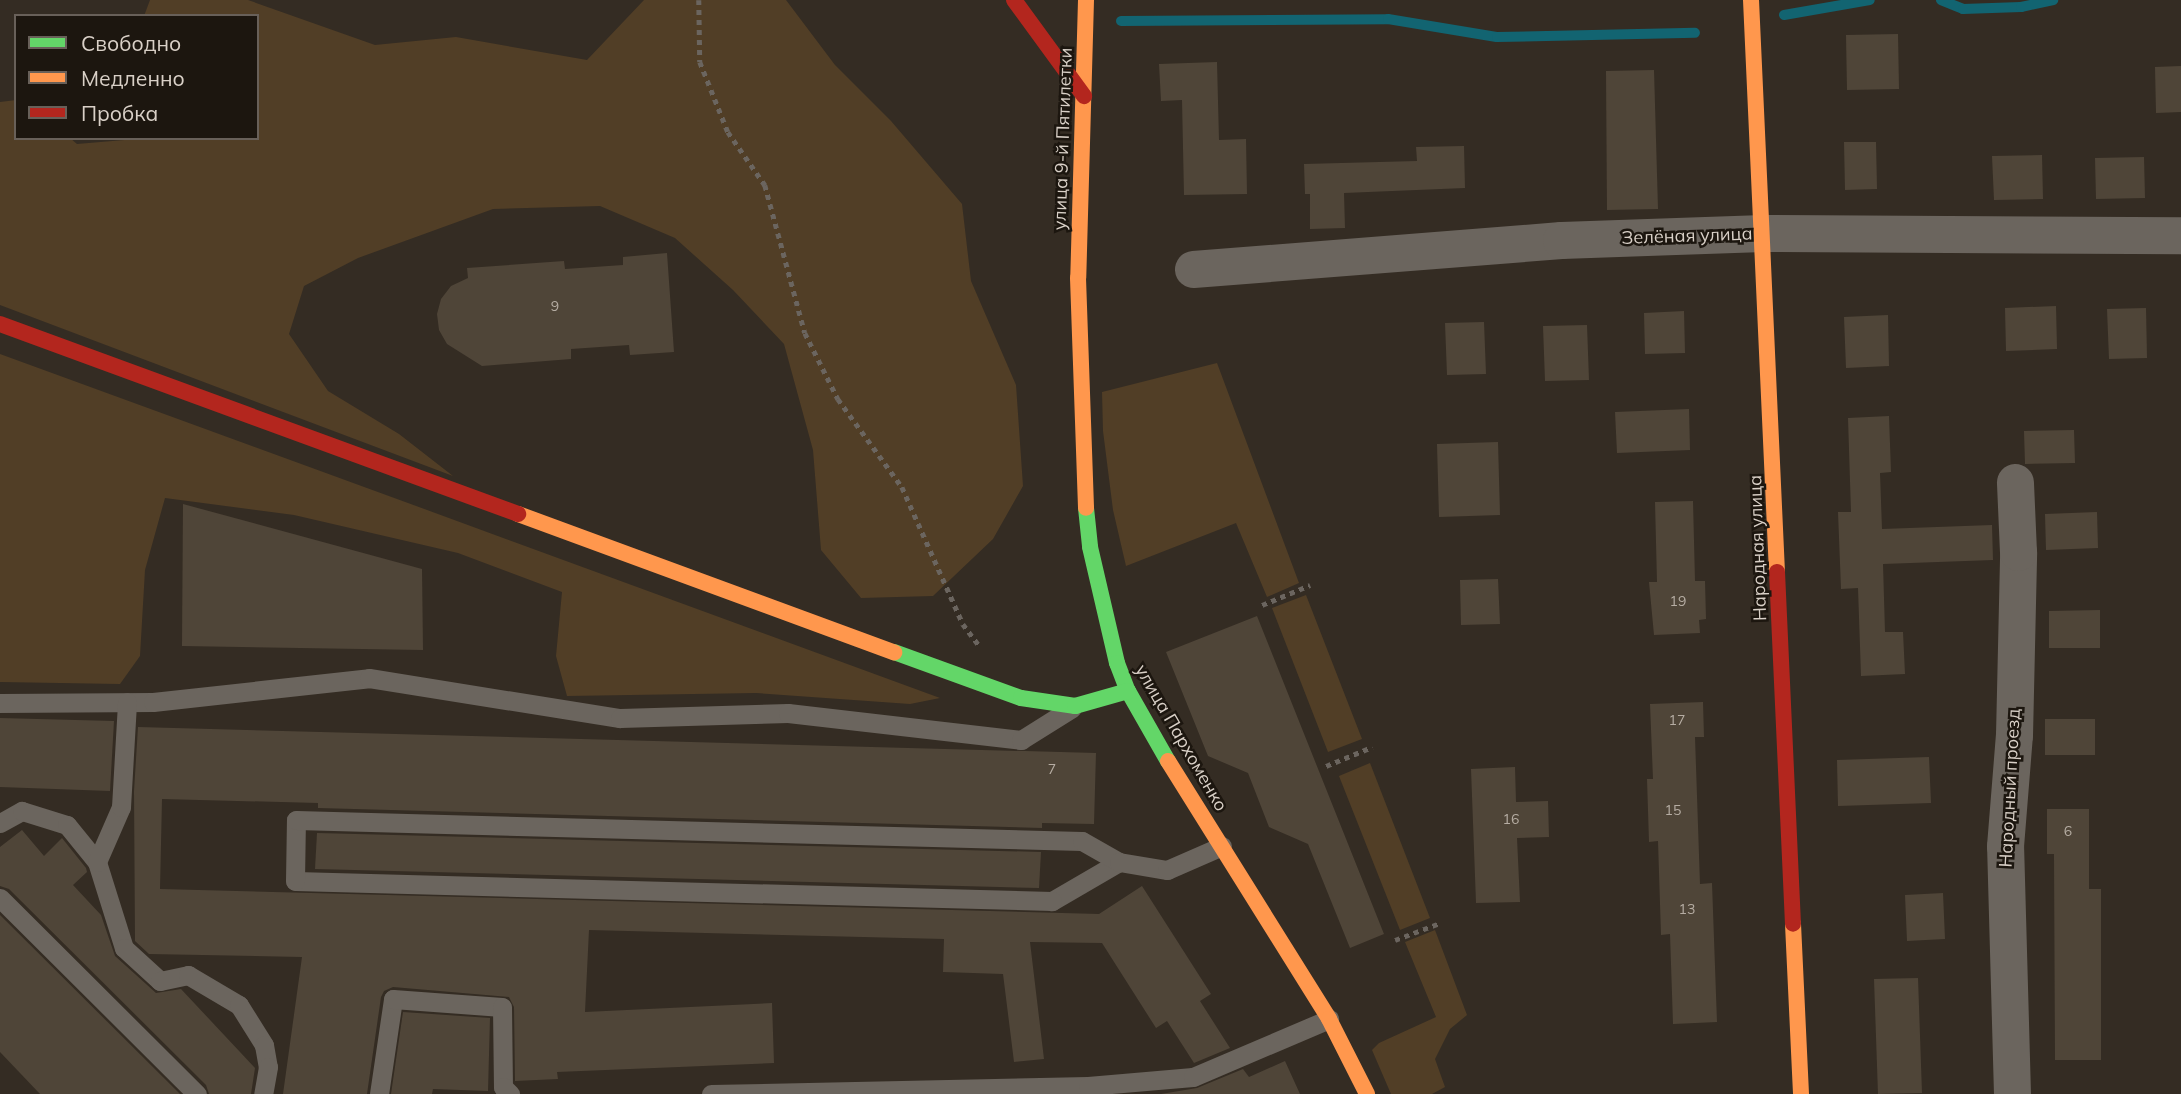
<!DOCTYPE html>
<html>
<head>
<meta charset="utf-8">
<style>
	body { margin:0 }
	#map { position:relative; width:2181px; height:1094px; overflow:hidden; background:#342c23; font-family:Mulish,sans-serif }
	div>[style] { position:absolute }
	.green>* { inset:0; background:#513e26 }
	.stream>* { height:10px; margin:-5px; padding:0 5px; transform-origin:5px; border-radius:5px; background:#126471 }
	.building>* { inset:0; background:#4f4538 }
	.path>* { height:4.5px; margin-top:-2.25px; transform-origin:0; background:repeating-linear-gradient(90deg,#6b655f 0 5px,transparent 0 10px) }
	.lane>* { height:19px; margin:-9.5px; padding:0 9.5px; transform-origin:9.5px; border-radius:9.5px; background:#6b655e }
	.street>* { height:37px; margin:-18.5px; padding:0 18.5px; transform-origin:18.5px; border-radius:18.5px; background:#6b655e }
	.fast>* { height:16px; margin:-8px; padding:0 8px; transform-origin:8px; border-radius:8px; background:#63d668 }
	.slow>* { height:16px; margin:-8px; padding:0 8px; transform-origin:8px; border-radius:8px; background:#ff974d }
	.jam>* { height:16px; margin:-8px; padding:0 8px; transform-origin:8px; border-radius:8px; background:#b3261e }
	span { translate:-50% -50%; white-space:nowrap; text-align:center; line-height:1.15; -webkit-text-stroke:5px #1c160f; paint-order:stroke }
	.number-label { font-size:14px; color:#b6ada3 }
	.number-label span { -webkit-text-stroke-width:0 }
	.street-label { font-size:18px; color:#d9d0c7 }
	.legend { position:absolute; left:14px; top:14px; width:245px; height:126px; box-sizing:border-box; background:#1c160f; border:2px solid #686059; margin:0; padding:9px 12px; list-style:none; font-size:21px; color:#d9d0c7 }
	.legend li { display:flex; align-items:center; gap:14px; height:35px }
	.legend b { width:35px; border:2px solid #686059 }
</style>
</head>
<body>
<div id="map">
	<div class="green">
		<div style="clip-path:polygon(150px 0,248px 0,375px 45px,456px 37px,587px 60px,644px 0,786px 0,835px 65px,891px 121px,962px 204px,971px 281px,1016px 385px,1023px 486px,993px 539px,933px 596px,861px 598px,821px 550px,813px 450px,784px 344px,733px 290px,675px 238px,600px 206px,493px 209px,358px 258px,304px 286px,289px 334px,328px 391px,399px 434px,453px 476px,0 305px,0 102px,16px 100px,16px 138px,70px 138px,77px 144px,148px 138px,257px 138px,257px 16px,144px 16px)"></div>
		<div style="clip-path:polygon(0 354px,408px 503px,940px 698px,910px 704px,756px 693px,567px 696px,556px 656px,562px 592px,458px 553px,294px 515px,165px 498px,145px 570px,140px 656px,120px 684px,0 682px)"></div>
		<div style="clip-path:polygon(1217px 363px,1299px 583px,1267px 597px,1236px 523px,1126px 566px,1113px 510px,1103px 431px,1102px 392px)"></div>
		<div style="clip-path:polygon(1306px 595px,1362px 739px,1328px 752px,1272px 608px)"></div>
		<div style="clip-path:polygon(1370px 763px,1430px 918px,1400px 930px,1339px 776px)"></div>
		<div style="clip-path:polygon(1435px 930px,1467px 1015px,1450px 1029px,1435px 1059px,1445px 1087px,1432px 1094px,1391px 1094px,1372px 1050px,1379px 1043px,1436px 1017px,1405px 942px)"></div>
	</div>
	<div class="stream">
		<div style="left:1941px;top:0;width:24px;rotate:22deg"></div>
		<div style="left:1963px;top:9px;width:58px;rotate:-2deg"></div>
		<div style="left:2021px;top:7px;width:33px;rotate:-12deg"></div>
		<div style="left:1784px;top:15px;width:87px;rotate:-9.9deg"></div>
		<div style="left:1121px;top:21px;width:267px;rotate:-0.4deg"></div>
		<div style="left:1388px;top:19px;width:110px;rotate:9.4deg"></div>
		<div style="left:1497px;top:37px;width:198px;rotate:-1.2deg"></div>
	</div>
	<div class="building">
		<div style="clip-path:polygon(1898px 34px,1899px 89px,1847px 90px,1846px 35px)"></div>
		<div style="clip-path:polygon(1217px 62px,1219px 140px,1246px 139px,1247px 194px,1184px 195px,1182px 100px,1161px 101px,1159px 64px)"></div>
		<div style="clip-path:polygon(2181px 66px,2181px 112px,2156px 113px,2155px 67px)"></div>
		<div style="clip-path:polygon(1654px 70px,1658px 209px,1607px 210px,1606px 71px)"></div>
		<div style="clip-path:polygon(1844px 142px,1876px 142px,1877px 189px,1845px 190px)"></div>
		<div style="clip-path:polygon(1464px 146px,1465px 188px,1344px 193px,1345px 228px,1310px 229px,1310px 194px,1305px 194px,1304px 164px,1417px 161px,1416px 147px)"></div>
		<div style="clip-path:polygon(2042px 155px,2043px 199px,1994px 200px,1992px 156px)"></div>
		<div style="clip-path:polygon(2144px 157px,2145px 198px,2096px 199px,2095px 158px)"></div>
		<div style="clip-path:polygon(667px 253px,674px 352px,630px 355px,629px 345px,571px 349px,571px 359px,482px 366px,447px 344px,439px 330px,437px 314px,441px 299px,451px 286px,468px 278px,467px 268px,564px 261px,565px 269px,623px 265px,623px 257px)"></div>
		<div style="clip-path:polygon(2056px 306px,2057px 349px,2006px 351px,2005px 308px)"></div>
		<div style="clip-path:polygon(2146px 308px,2147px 358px,2109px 359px,2107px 309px)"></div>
		<div style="clip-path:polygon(1684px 311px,1685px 353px,1645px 354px,1644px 313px)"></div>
		<div style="clip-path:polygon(1888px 315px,1889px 366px,1846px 368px,1844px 317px)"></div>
		<div style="clip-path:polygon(1484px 322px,1486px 374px,1447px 375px,1445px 323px)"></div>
		<div style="clip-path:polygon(1587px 325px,1589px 380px,1545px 381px,1543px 326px)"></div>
		<div style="clip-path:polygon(1689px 409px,1690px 450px,1617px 453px,1615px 412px)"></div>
		<div style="clip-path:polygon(1889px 416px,1891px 472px,1880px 473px,1882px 529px,1992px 525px,1993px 560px,1883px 564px,1885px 632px,1903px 632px,1905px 674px,1861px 676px,1858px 588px,1841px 589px,1838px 512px,1851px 512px,1848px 418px)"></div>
		<div style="clip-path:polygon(2074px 430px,2075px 463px,2025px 464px,2024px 431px)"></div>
		<div style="clip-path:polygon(1498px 442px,1500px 515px,1439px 517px,1437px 444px)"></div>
		<div style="clip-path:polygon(1693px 501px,1695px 581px,1705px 581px,1706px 619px,1699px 620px,1700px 633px,1654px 635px,1649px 582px,1657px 582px,1655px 502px)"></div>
		<div style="clip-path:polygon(183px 504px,422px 569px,423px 650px,182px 646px)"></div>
		<div style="clip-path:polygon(2097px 512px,2098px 548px,2046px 550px,2045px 514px)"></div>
		<div style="clip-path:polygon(1498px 579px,1500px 624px,1461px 625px,1460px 580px)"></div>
		<div style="clip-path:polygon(2100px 610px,2100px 648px,2049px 648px,2049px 611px)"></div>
		<div style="clip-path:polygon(1257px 616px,1384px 934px,1350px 948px,1308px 844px,1269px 827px,1248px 773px,1208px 756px,1166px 652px)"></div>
		<div style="clip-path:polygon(1703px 702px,1704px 737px,1695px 737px,1700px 884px,1712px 883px,1717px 1022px,1673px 1024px,1670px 934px,1661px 935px,1658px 841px,1649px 842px,1647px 779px,1653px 779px,1650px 704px)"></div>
		<div style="clip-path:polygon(0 718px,114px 721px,110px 791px,0 787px)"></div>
		<div style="clip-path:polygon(2045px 719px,2095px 719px,2095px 755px,2045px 755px)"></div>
		<div style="clip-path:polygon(138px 727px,1096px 753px,1094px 824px,1042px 823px,1042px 828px,318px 808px,318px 803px,162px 799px,160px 889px,1099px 914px,1142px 886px,1211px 994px,1200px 1001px,1230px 1048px,1194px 1063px,1167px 1021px,1156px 1028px,1102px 943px,1030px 942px,1044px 1059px,1014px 1062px,1003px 974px,943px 972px,944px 939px,589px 930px,585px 1012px,772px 1003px,774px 1063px,557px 1072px,558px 1079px,515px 1081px,514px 1007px,509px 997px,393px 987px,384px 991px,381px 997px,367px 1094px,283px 1094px,302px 957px,149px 954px,135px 941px,134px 791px)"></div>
		<div style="clip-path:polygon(1929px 757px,1931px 803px,1838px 806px,1837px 760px)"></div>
		<div style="clip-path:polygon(1515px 767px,1516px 802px,1548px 801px,1549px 837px,1517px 838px,1520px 902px,1476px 903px,1471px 769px)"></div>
		<div style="clip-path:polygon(2047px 809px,2089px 809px,2089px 889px,2101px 889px,2101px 1060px,2055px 1060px,2054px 854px,2047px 854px)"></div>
		<div style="clip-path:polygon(22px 830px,44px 856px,62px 838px,86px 868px,87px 872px,73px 885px,101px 915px,115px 956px,156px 993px,181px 989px,255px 1068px,251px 1094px,209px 1094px,206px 1085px,9px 889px,0 886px,0 847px)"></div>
		<div style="clip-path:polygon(317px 833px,1041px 852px,1039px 888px,315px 869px)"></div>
		<div style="clip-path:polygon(1943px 893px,1945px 939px,1907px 941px,1905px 895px)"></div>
		<div style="clip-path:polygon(0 915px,180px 1094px,40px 1094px,0 1052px)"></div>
		<div style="clip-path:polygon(1918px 978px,1922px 1093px,1878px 1094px,1874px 979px)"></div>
		<div style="clip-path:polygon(403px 1012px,490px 1018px,488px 1091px,433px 1089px,432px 1094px,391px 1094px)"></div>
		<div style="clip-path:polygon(1285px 1061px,1300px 1094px,1161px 1094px,1197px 1088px,1243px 1069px,1249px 1077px)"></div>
	</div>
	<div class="path">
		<div style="left:699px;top:0;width:62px;rotate:89.1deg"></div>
		<div style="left:700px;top:62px;width:75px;rotate:68.2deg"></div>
		<div style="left:728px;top:132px;width:65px;rotate:55.1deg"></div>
		<div style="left:765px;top:185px;width:153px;rotate:74.9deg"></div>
		<div style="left:805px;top:333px;width:74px;rotate:63.4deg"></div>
		<div style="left:838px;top:399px;width:109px;rotate:54deg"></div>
		<div style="left:902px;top:487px;width:150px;rotate:66deg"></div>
		<div style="left:963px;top:624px;width:26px;rotate:53deg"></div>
		<div style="left:1262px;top:605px;width:52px;rotate:-22.6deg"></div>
		<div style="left:1326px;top:766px;width:50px;rotate:-22.4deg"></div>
		<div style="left:1395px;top:940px;width:48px;rotate:-20.7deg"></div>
	</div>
	<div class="lane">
		<div style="left:0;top:703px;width:153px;rotate:-0.4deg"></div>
		<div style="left:153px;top:702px;width:217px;rotate:-6.3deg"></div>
		<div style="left:369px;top:678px;width:254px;rotate:9.1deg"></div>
		<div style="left:620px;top:718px;width:168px;rotate:-1.7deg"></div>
		<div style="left:788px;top:713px;width:235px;rotate:6.6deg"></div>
		<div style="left:1021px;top:740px;width:60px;rotate:-32.1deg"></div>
		<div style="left:0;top:823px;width:25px;rotate:-29deg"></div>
		<div style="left:22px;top:811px;width:47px;rotate:17.3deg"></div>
		<div style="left:67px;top:825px;width:48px;rotate:51deg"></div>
		<div style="left:97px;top:862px;width:90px;rotate:72.6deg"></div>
		<div style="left:124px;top:948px;width:49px;rotate:42.5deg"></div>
		<div style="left:160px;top:981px;width:29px;rotate:-12deg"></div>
		<div style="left:188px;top:975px;width:59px;rotate:30.5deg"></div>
		<div style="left:239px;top:1005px;width:47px;rotate:58deg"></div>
		<div style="left:264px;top:1045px;width:22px;rotate:80deg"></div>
		<div style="left:268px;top:1067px;width:27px;rotate:100deg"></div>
		<div style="left:97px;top:862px;width:60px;rotate:-66.4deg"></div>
		<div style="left:121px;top:807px;width:105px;rotate:-86.7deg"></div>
		<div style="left:1119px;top:862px;width:78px;rotate:149.8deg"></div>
		<div style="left:1052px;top:901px;width:757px;rotate:-178.49deg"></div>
		<div style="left:295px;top:881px;width:61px;rotate:-89.1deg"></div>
		<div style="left:296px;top:820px;width:786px;rotate:1.53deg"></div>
		<div style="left:1082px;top:841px;width:43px;rotate:29.6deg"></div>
		<div style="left:1119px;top:862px;width:49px;rotate:9.5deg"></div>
		<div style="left:1167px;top:870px;width:60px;rotate:-23.6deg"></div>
		<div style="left:0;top:898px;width:278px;rotate:44.9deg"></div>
		<div style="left:379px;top:1094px;width:96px;rotate:-81.6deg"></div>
		<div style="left:393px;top:999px;width:109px;rotate:4.2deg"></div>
		<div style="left:502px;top:1007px;width:80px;rotate:89.3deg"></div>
		<div style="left:503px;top:1087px;width:10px;rotate:45deg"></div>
		<div style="left:711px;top:1094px;width:377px;rotate:-1.2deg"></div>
		<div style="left:1088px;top:1086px;width:105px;rotate:-4.9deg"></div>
		<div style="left:1193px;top:1077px;width:148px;rotate:-23.1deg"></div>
	</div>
	<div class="street">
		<div style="left:1193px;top:269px;width:369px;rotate:-4.5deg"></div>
		<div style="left:1561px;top:240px;width:202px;rotate:-2deg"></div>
		<div style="left:1763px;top:233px;width:418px;rotate:0.3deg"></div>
		<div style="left:2012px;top:1094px;width:248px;rotate:-91.6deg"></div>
		<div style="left:2005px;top:846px;width:111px;rotate:-85.4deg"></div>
		<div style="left:2014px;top:735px;width:183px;rotate:-88.7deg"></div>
		<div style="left:2018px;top:552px;width:70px;rotate:-92.5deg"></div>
	</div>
	<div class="fast">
		<div style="left:1086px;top:508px;width:39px;rotate:84deg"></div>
		<div style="left:1090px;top:547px;width:119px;rotate:76.9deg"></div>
		<div style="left:1117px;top:663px;width:30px;rotate:69deg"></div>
		<div style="left:1128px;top:691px;width:81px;rotate:60.3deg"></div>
		<div style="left:894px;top:652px;width:135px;rotate:19.9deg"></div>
		<div style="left:1021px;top:698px;width:55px;rotate:8.4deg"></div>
		<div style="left:1075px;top:706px;width:55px;rotate:-15.8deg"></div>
	</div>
	<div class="slow">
		<div style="left:1086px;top:0;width:278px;rotate:91.6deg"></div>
		<div style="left:1078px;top:278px;width:230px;rotate:88deg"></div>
		<div style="left:1751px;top:0;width:573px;rotate:87.4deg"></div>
		<div style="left:518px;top:514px;width:401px;rotate:20.2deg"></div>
		<div style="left:1168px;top:761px;width:304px;rotate:58deg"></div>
		<div style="left:1329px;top:1019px;width:84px;rotate:63.1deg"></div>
		<div style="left:1793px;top:924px;width:170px;rotate:87.3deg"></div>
	</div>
	<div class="jam">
		<div style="left:1014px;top:0;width:119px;rotate:53.9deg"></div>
		<div style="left:0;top:324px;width:552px;rotate:20.14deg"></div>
		<div style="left:1777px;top:572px;width:352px;rotate:87.4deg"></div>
	</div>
	<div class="number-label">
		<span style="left:555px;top:306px">9</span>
		<span style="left:1678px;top:601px">19</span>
		<span style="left:1677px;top:720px">17</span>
		<span style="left:1052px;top:769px">7</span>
		<span style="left:1673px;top:810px">15</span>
		<span style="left:1511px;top:819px">16</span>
		<span style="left:2068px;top:831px">6</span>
		<span style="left:1687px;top:909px">13</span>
	</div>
	<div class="street-label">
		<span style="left:1063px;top:139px;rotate:-88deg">улица 9-й Пятилетки</span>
		<span style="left:1687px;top:236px;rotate:-2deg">Зелёная улица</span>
		<span style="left:1758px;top:548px;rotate:-92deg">Народная улица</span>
		<span style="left:1181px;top:738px;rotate:60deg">улица Пархоменко</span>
		<span style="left:2010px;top:788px;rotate:-87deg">Народный проезд</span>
	</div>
	<ul class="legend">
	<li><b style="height:9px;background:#63d668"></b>Свободно</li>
	<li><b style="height:9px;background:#ff974d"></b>Медленно</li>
	<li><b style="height:9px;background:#b3261e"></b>Пробка</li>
	</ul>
</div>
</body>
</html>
